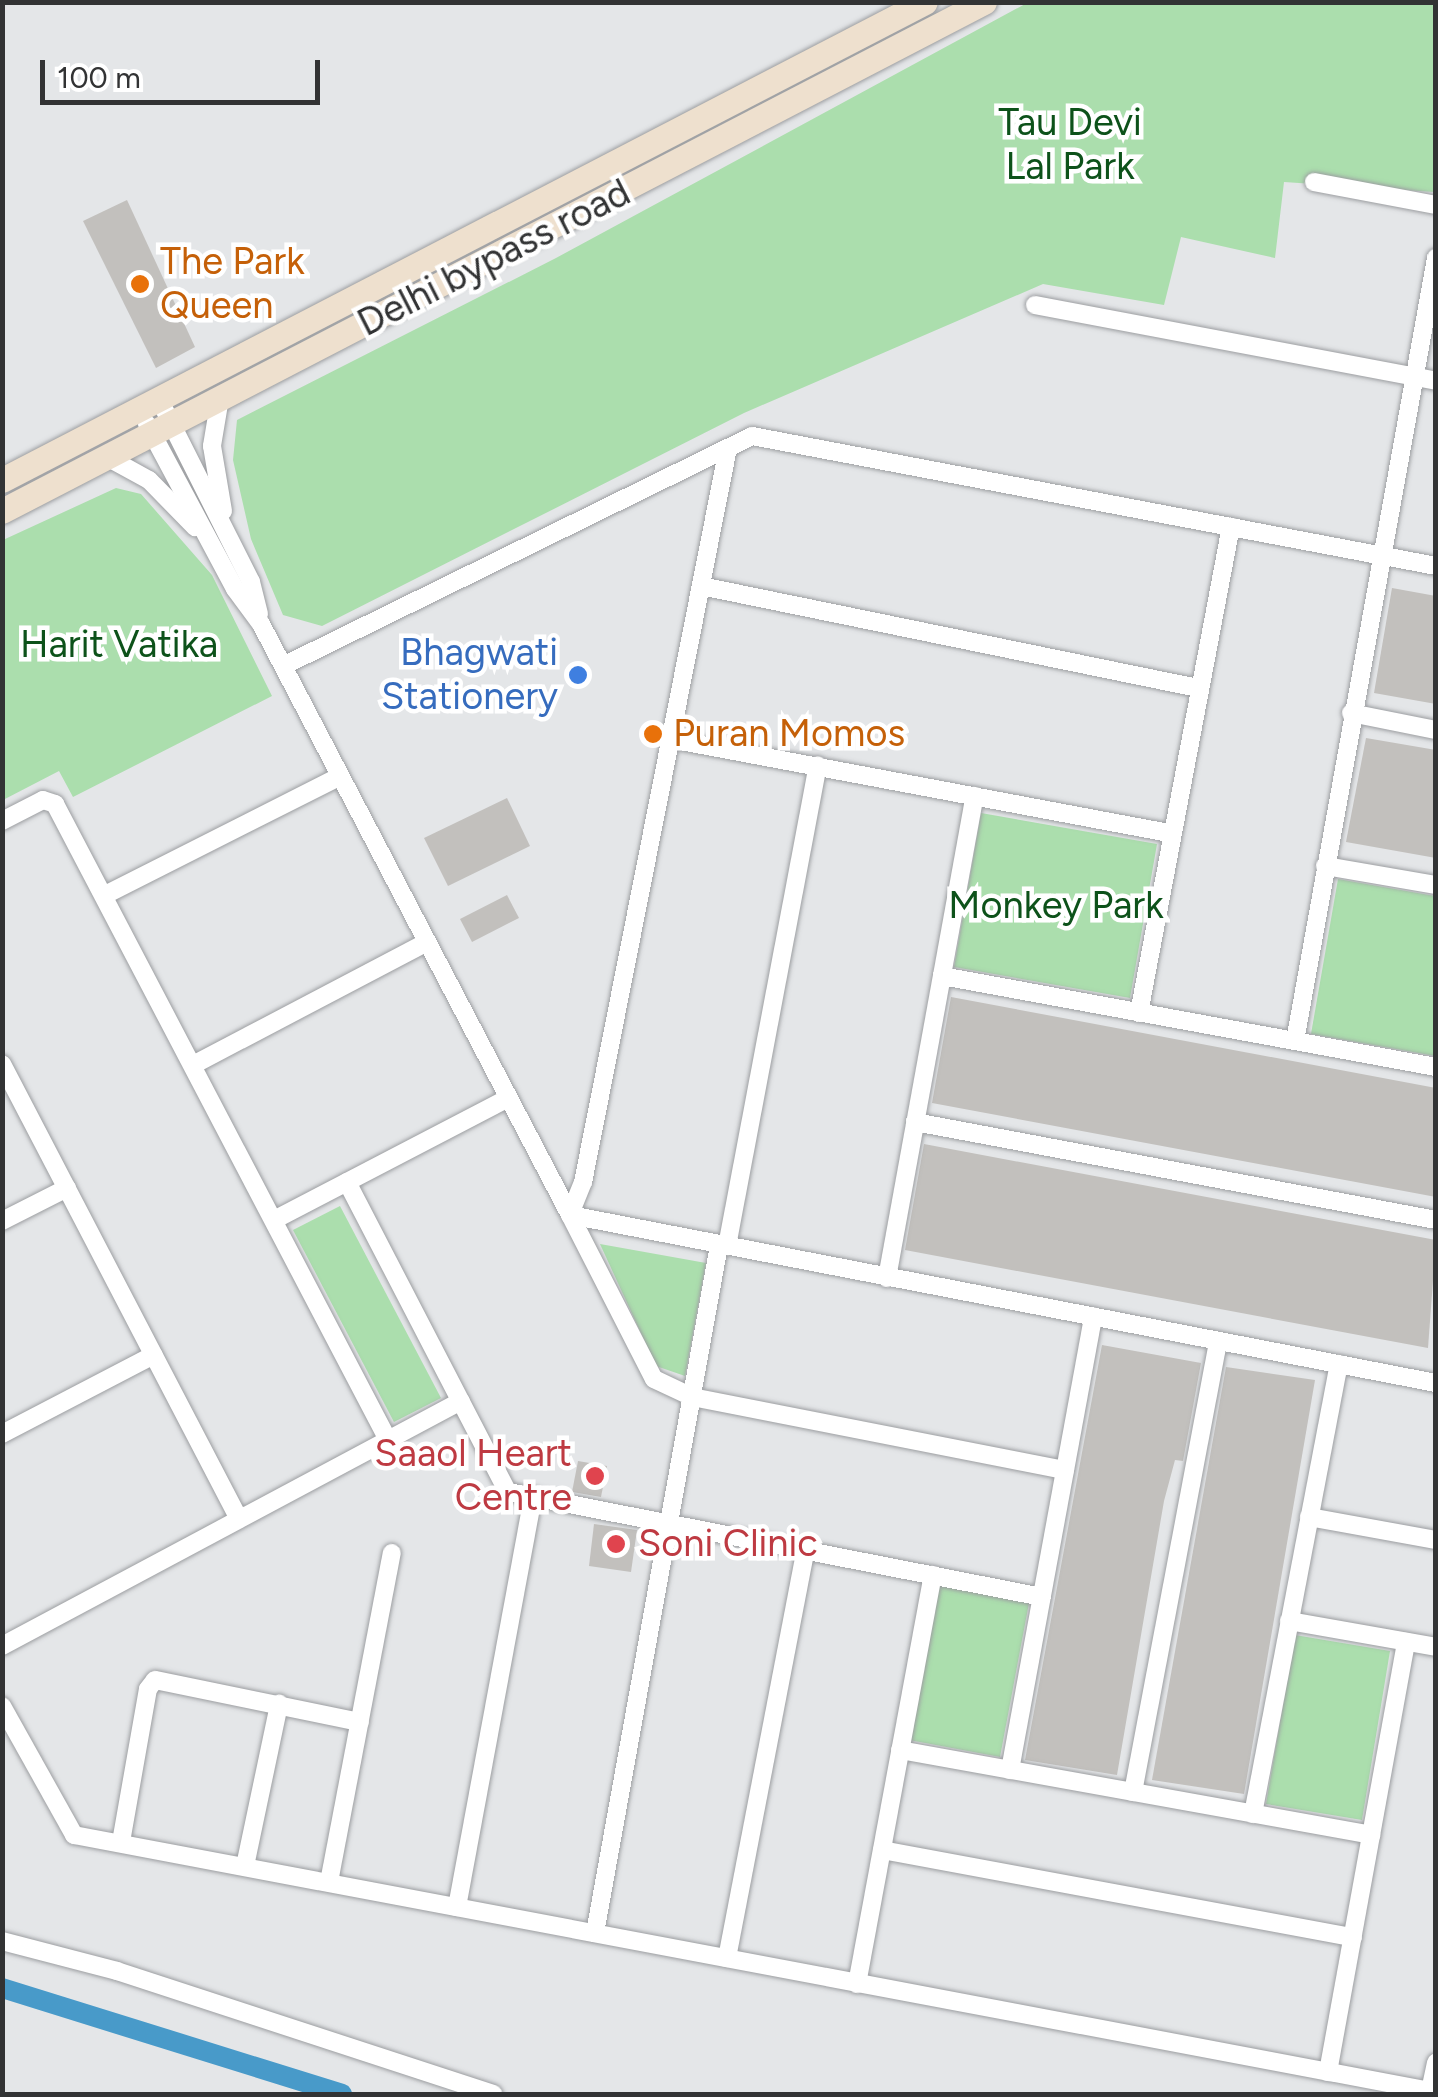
<!DOCTYPE html>
<html>
<head>
<meta charset="utf-8">
<style>
	body { margin:0 }
	#map { position:relative; width:1438px; height:2097px; overflow:hidden; background:#e4e6e8; font-family:Figtree,sans-serif }
	div>[style] { position:absolute }
	.green>* { inset:0; background:#abdead }
	.canal>* { height:20px; margin:-10px; padding:0 10px; transform-origin:10px; border-radius:10px; background:#489ac9 }
	.building>* { inset:0; background:#c2c0bd }
	.roads { filter:drop-shadow(0 0 2px #9c9ea1) drop-shadow(0 0 2px #9c9ea1) }
	.minor>* { height:18px; margin:-9px; padding:0 9px; transform-origin:9px; border-radius:9px; background:#fff }
	.secondary>* { height:25px; margin:-12.5px; padding:0 12.5px; transform-origin:12.5px; border-radius:12.5px; background:#eee0ce }
	.dots>* { width:28px; height:28px; translate:-50% -50%; box-sizing:border-box; border:5px solid #fff; border-radius:50% }
	span { translate:-50% -50%; white-space:nowrap; text-align:center; line-height:1.15; -webkit-text-stroke:9px #fff; paint-order:stroke }
	.park-label { font-size:38px; color:#0d521a }
	.street-label { font-size:38px; color:#323334 }
	.food-label { font-size:38px; color:#c56008 }
	.left { translate:0 -50%; text-align:left }
	.shop-label { font-size:38px; color:#366cbe }
	.right { translate:-100% -50%; text-align:right }
	.health-label { font-size:38px; color:#be3a42 }
	.frame { position:absolute; inset:0; border:5px solid #323334; pointer-events:none }
	.scale { position:absolute; left:40px; top:60px; width:280px; height:45px; box-sizing:border-box; border:5px solid #323334; border-top:0; padding-left:12px; font-size:30px; line-height:35px; white-space:nowrap; color:#323334; -webkit-text-stroke:8px #fff; paint-order:stroke }
</style>
</head>
<body>
<div id="map">
	<div class="green">
		<div style="clip-path:polygon(1027px 3px,1435px 3px,1434px 192px,1284px 182px,1275px 258px,1181px 237px,1164px 305px,1043px 284px,744px 413px,322px 626px,283px 615px,251px 539px,233px 460px,237px 420px,556px 258px)"></div>
		<div style="clip-path:polygon(116px 488px,141px 494px,212px 575px,272px 696px,73px 797px,59px 771px,3px 800px,3px 540px)"></div>
		<div style="clip-path:polygon(981px 813px,1157px 844px,1130px 998px,954px 967px)"></div>
		<div style="clip-path:polygon(1338px 879px,1435px 896px,1435px 1056px,1311px 1034px)"></div>
		<div style="clip-path:polygon(340px 1206px,441px 1398px,394px 1422px,293px 1230px)"></div>
		<div style="clip-path:polygon(600px 1244px,706px 1263px,685px 1376px,656px 1366px)"></div>
		<div style="clip-path:polygon(938px 1585px,1029px 1603px,1000px 1757px,909px 1740px)"></div>
		<div style="clip-path:polygon(1295px 1635px,1390px 1651px,1362px 1820px,1266px 1804px)"></div>
	</div>
	<div class="canal">
		<div style="left:2px;top:1988px;width:356px;rotate:17.3deg"></div>
	</div>
	<div class="building">
		<div style="clip-path:polygon(127px 200px,195px 347px,156px 368px,83px 221px)"></div>
		<div style="clip-path:polygon(1392px 588px,1436px 596px,1436px 704px,1374px 693px)"></div>
		<div style="clip-path:polygon(1366px 738px,1436px 750px,1436px 858px,1346px 842px)"></div>
		<div style="clip-path:polygon(507px 798px,530px 846px,448px 886px,424px 838px)"></div>
		<div style="clip-path:polygon(507px 895px,519px 918px,472px 942px,460px 919px)"></div>
		<div style="clip-path:polygon(951px 997px,1436px 1088px,1436px 1197px,932px 1103px)"></div>
		<div style="clip-path:polygon(924px 1144px,1436px 1240px,1428px 1348px,905px 1250px)"></div>
		<div style="clip-path:polygon(1102px 1345px,1201px 1363px,1183px 1461px,1175px 1460px,1164px 1501px,1117px 1775px,1025px 1760px)"></div>
		<div style="clip-path:polygon(1226px 1367px,1315px 1380px,1244px 1794px,1152px 1780px)"></div>
		<div style="clip-path:polygon(578px 1461px,607px 1466px,601px 1497px,572px 1492px)"></div>
		<div style="clip-path:polygon(594px 1524px,637px 1530px,631px 1572px,589px 1566px)"></div>
	</div>
	<div class="roads">
		<div class="minor">
			<div style="left:1314px;top:182px;width:124px;rotate:10.7deg"></div>
			<div style="left:1035px;top:305px;width:408px;rotate:10.7deg"></div>
			<div style="left:220px;top:398px;width:49px;rotate:99.5deg"></div>
			<div style="left:212px;top:446px;width:66px;rotate:80.4deg"></div>
			<div style="left:159px;top:399px;width:205px;rotate:63.3deg"></div>
			<div style="left:251px;top:582px;width:33px;rotate:76deg"></div>
			<div style="left:147px;top:424px;width:187px;rotate:61.9deg"></div>
			<div style="left:235px;top:589px;width:44px;rotate:53.4deg"></div>
			<div style="left:261px;top:624px;width:667px;rotate:62.4deg"></div>
			<div style="left:570px;top:1215px;width:882px;rotate:10.98deg"></div>
			<div style="left:728px;top:448px;width:748px;rotate:101.17deg"></div>
			<div style="left:583px;top:1182px;width:35px;rotate:112deg"></div>
			<div style="left:570px;top:1215px;width:184px;rotate:62.9deg"></div>
			<div style="left:654px;top:1379px;width:42px;rotate:25.3deg"></div>
			<div style="left:692px;top:1397px;width:380px;rotate:11.1deg"></div>
			<div style="left:107px;top:457px;width:48px;rotate:28.7deg"></div>
			<div style="left:149px;top:480px;width:66px;rotate:45.6deg"></div>
			<div style="left:701px;top:586px;width:507px;rotate:11.6deg"></div>
			<div style="left:283px;top:666px;width:522px;rotate:-26.12deg"></div>
			<div style="left:752px;top:436px;width:696px;rotate:10.76deg"></div>
			<div style="left:1351px;top:713px;width:87px;rotate:11.3deg"></div>
			<div style="left:670px;top:739px;width:508px;rotate:10.67deg"></div>
			<div style="left:2px;top:821px;width:46px;rotate:-27.1deg"></div>
			<div style="left:43px;top:800px;width:13px;rotate:18deg"></div>
			<div style="left:55px;top:804px;width:718px;rotate:62.36deg"></div>
			<div style="left:1325px;top:866px;width:113px;rotate:9.7deg"></div>
			<div style="left:105px;top:895px;width:262px;rotate:-26.8deg"></div>
			<div style="left:942px;top:976px;width:502px;rotate:10.44deg"></div>
			<div style="left:1139px;top:1013px;width:495px;rotate:-79.3deg"></div>
			<div style="left:1295px;top:1041px;width:796px;rotate:-79.79deg"></div>
			<div style="left:2px;top:1064px;width:513px;rotate:62.49deg"></div>
			<div style="left:193px;top:1065px;width:264px;rotate:-27.7deg"></div>
			<div style="left:915px;top:1122px;width:530px;rotate:10.65deg"></div>
			<div style="left:347px;top:1182px;width:349px;rotate:62.6deg"></div>
			<div style="left:508px;top:1492px;width:544px;rotate:11.12deg"></div>
			<div style="left:274px;top:1220px;width:264px;rotate:-27.5deg"></div>
			<div style="left:2px;top:1221px;width:73px;rotate:-26.9deg"></div>
			<div style="left:727px;top:1246px;width:489px;rotate:-79.3deg"></div>
			<div style="left:887px;top:1278px;width:490px;rotate:-79.7deg"></div>
			<div style="left:2px;top:1434px;width:171px;rotate:-27.5deg"></div>
			<div style="left:1309px;top:1517px;width:129px;rotate:10.3deg"></div>
			<div style="left:1289px;top:1621px;width:149px;rotate:10deg"></div>
			<div style="left:2px;top:1646px;width:520px;rotate:-28.09deg"></div>
			<div style="left:2px;top:1706px;width:148px;rotate:60.8deg"></div>
			<div style="left:74px;top:1835px;width:1386px;rotate:10.69deg"></div>
			<div style="left:900px;top:1750px;width:479px;rotate:10.2deg"></div>
			<div style="left:1010px;top:1770px;width:461px;rotate:-79.6deg"></div>
			<div style="left:1133px;top:1792px;width:459px;rotate:-79.3deg"></div>
			<div style="left:1253px;top:1814px;width:458px;rotate:-79.2deg"></div>
			<div style="left:121px;top:1842px;width:155px;rotate:-80deg"></div>
			<div style="left:148px;top:1689px;width:11px;rotate:-52deg"></div>
			<div style="left:155px;top:1680px;width:209px;rotate:11.6deg"></div>
			<div style="left:882px;top:1850px;width:479px;rotate:10.5deg"></div>
			<div style="left:245px;top:1866px;width:166px;rotate:-78.1deg"></div>
			<div style="left:329px;top:1882px;width:335px;rotate:-79.2deg"></div>
			<div style="left:457px;top:1907px;width:418px;rotate:-79.5deg"></div>
			<div style="left:595px;top:1933px;width:699px;rotate:-79.78deg"></div>
			<div style="left:2px;top:1941px;width:119px;rotate:14.6deg"></div>
			<div style="left:117px;top:1971px;width:396px;rotate:18.1deg"></div>
			<div style="left:727px;top:1958px;width:417px;rotate:-79.1deg"></div>
			<div style="left:857px;top:1984px;width:416px;rotate:-79.5deg"></div>
			<div style="left:1328px;top:2072px;width:437px;rotate:-79.7deg"></div>
			<div style="left:1430px;top:2091px;width:29px;rotate:-78deg"></div>
		</div>
		<div class="secondary">
			<div style="left:2px;top:480px;width:1039px;rotate:-27.38deg"></div>
			<div style="left:2px;top:511px;width:1106px;rotate:-27.4deg"></div>
		</div>
	</div>
	<div class="dots">
		<div style="left:140px;top:284px;background:#e8710a"></div>
		<div style="left:578px;top:675px;background:#3f7fe0"></div>
		<div style="left:653px;top:734px;background:#e8710a"></div>
		<div style="left:595px;top:1476px;background:#e0444e"></div>
		<div style="left:616px;top:1544px;background:#e0444e"></div>
	</div>
	<div class="park-label">
		<span style="left:1070px;top:145px">Tau Devi<br>Lal Park</span>
		<span style="left:119px;top:645px">Harit Vatika</span>
		<span style="left:1056px;top:906px">Monkey Park</span>
	</div>
	<div class="street-label">
		<span style="left:494px;top:258px;rotate:-27deg">Delhi bypass road</span>
	</div>
	<div class="food-label">
		<span class="left" style="left:160px;top:284px">The Park<br>Queen</span>
		<span class="left" style="left:673px;top:734px">Puran Momos</span>
	</div>
	<div class="shop-label">
		<span class="right" style="left:558px;top:675px">Bhagwati<br>Stationery</span>
	</div>
	<div class="health-label">
		<span class="right" style="left:572px;top:1476px">Saaol Heart<br>Centre</span>
		<span class="left" style="left:638px;top:1544px">Soni Clinic</span>
	</div>
	<div class="frame"></div>
	<div class="scale">100 m</div>
</div>
</body>
</html>
